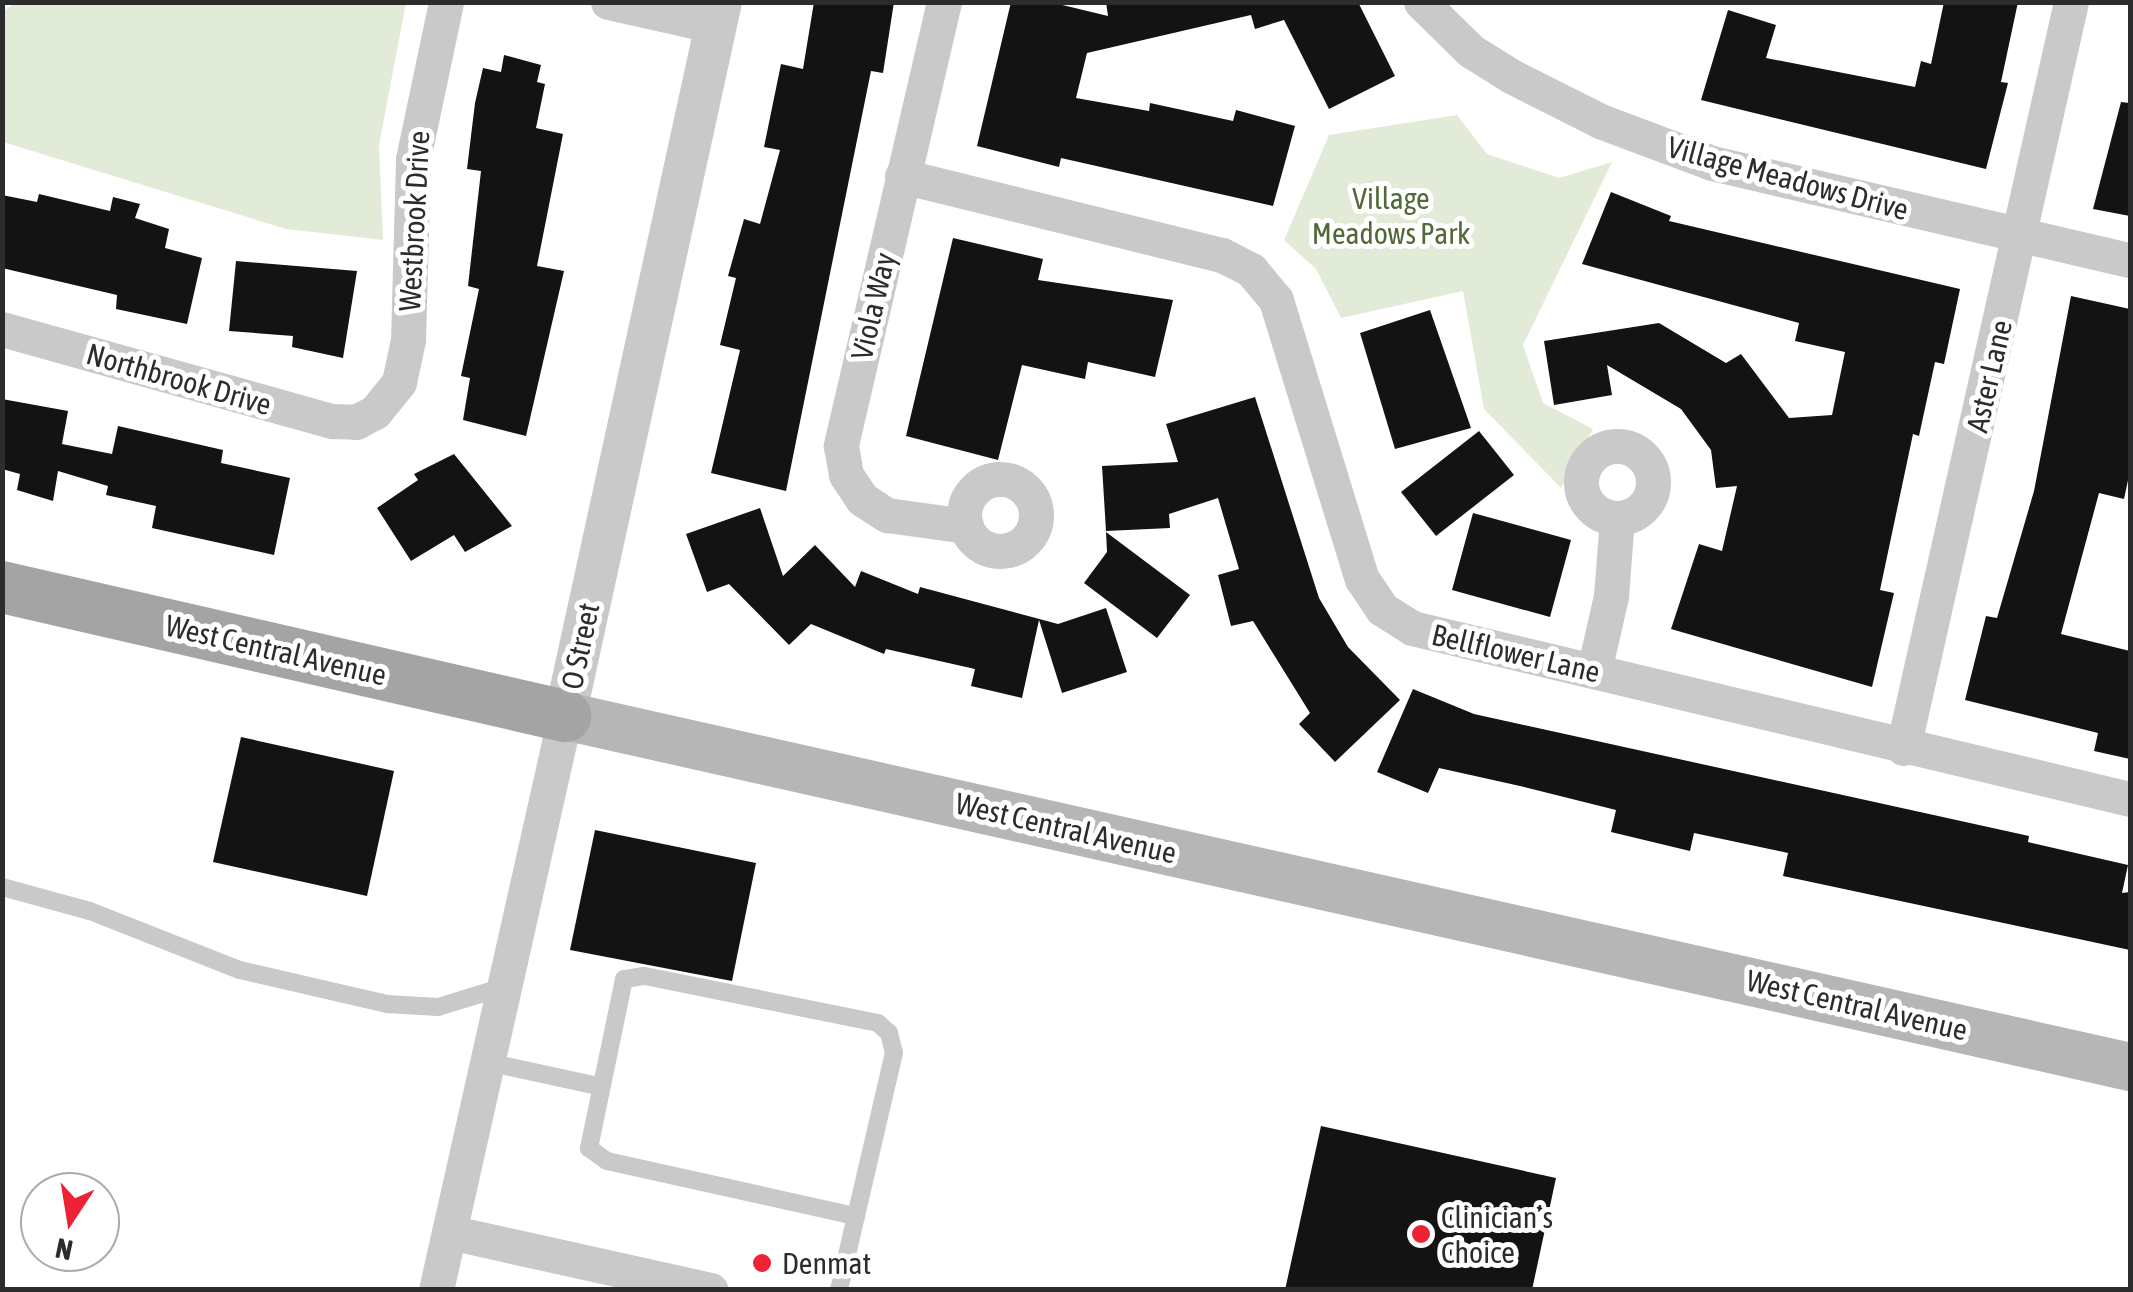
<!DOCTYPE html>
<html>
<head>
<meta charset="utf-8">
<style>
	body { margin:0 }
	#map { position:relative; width:2133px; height:1292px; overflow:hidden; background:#fff; font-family:"Asap Condensed",sans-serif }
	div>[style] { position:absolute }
	.green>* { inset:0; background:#e2ebd8 }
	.building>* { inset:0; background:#131313 }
	.service>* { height:18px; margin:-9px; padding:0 9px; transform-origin:9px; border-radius:9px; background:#c9c9c9 }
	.minor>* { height:35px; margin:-17.5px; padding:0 17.5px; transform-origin:17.5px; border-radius:17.5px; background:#c9c9c9 }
	.minor>.ring { margin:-17.5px; padding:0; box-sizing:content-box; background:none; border:35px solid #c9c9c9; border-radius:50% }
	.tertiary>* { height:42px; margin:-21px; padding:0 21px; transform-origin:21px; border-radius:21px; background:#c9c9c9 }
	.secondary>* { height:48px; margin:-24px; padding:0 24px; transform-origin:24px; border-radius:24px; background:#b6b6b6 }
	.primary>* { height:52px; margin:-26px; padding:0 26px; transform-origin:26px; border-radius:26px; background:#a4a4a4 }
	.dots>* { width:28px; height:28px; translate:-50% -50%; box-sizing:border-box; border:5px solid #fff; border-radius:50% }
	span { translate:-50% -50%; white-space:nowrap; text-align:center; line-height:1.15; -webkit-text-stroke:10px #fff; paint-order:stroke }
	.street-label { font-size:30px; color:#2c2c2c }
	.park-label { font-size:30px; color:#4f6937 }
	.poi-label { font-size:30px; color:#2c2c2c }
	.left { translate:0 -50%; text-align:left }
	.frame { position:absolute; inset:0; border:5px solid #2c2c2c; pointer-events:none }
	.north { position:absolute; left:20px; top:1172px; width:100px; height:100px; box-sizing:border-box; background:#fff; border:2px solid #ababab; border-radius:50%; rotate:192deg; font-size:28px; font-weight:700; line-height:40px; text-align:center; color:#2c2c2c }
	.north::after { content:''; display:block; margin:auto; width:35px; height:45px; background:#ee2235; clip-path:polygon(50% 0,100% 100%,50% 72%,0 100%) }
</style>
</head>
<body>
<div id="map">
	<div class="green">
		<div style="clip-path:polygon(15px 3px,406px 3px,379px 145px,383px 240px,286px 229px,3px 142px,3px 11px)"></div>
		<div style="clip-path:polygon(1457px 115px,1487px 154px,1559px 178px,1612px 162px,1523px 345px,1543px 403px,1593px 429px,1561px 488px,1484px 409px,1463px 291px,1341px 318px,1316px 269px,1284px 240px,1329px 135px)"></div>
	</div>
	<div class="building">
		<div style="clip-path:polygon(814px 2px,894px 2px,883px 73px,871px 71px,786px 491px,711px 473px,740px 350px,720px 345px,736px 278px,728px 276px,744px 219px,760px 224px,780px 150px,764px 147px,781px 64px,803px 69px)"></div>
		<div style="clip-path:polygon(1011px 2px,1050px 2px,1108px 16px,1106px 2px,1358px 2px,1395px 76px,1329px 109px,1284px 20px,1255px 29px,1251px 15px,1087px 53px,1076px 98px,1149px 111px,1150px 103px,1233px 121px,1236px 110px,1295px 126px,1273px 206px,1061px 158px,1059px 167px,977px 146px)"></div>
		<div style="clip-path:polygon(1944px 2px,2018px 2px,2001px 82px,2008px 83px,1986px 169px,1701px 100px,1728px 10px,1776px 25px,1766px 58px,1915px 87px,1921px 61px,1931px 64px)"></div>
		<div style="clip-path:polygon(504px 55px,541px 65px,537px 82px,545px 84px,536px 128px,563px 134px,537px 266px,564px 271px,526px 436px,463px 420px,470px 378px,461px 376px,479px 289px,468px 286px,481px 171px,467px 169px,475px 103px,483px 68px,501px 72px)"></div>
		<div style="clip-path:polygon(2121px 102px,2130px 103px,2130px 216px,2093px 209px)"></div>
		<div style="clip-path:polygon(1611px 192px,1671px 216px,1669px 221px,1960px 289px,1944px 364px,1935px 362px,1919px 436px,1913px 434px,1880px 590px,1894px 593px,1872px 687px,1671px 629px,1699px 544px,1722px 551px,1737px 486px,1716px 488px,1711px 450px,1681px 409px,1607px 365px,1612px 395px,1554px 405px,1544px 341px,1659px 323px,1726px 363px,1741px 354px,1789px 418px,1832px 415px,1845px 352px,1795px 341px,1799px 323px,1582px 264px)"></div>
		<div style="clip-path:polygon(39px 194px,110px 211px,113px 197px,140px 204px,135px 218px,169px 229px,165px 248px,202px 258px,187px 324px,116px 309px,117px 295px,2px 268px,2px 195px,37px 202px)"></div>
		<div style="clip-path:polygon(953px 238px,1043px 259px,1038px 280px,1173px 300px,1155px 377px,1088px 362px,1085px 379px,1022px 365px,998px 460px,906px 436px)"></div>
		<div style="clip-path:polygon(236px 261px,357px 271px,343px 358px,292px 347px,293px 336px,229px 331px)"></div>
		<div style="clip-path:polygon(2071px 296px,2130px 309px,2130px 471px,2124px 499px,2099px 493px,2061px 634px,2130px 651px,2130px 759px,2094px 751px,2098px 733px,1965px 700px,1986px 616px,1997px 618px,2034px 491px)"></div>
		<div style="clip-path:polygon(1430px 310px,1471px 428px,1395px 449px,1360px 333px)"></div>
		<div style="clip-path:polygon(1255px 397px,1319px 598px,1348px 647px,1400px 700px,1335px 762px,1299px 724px,1310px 713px,1253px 621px,1231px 626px,1218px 575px,1239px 569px,1218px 498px,1169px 514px,1170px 528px,1106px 531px,1102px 466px,1178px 462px,1166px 424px)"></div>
		<div style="clip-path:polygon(2px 399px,68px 411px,62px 444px,112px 454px,118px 426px,223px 450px,221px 463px,290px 478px,274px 555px,152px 528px,156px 506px,106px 495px,108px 486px,58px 471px,53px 501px,17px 490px,20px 474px,2px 469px)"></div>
		<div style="clip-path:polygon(1479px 431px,1514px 475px,1436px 536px,1401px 492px)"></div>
		<div style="clip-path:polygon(454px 454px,512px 526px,465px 552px,454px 535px,411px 561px,377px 508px,418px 480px,414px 474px)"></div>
		<div style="clip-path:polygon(760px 508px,783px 576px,815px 545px,855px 587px,861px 571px,918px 594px,920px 587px,1058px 624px,1106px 608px,1127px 672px,1062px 693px,1039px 620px,1022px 698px,971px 686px,975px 669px,886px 649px,884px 654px,811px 624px,789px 645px,729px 584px,707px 592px,686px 534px)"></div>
		<div style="clip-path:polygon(1473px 513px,1571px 540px,1550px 617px,1452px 590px)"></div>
		<div style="clip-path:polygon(1106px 532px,1190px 595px,1157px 638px,1084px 583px,1107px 552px)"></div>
		<div style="clip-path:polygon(1413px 689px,1474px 714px,2029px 836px,2028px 842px,2128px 865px,2122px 893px,2130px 892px,2130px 950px,1783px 876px,1788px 853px,1694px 833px,1690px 851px,1611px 832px,1616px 810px,1520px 786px,1439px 768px,1428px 793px,1377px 772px)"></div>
		<div style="clip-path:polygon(241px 737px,394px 771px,367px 896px,213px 862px)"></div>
		<div style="clip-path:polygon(595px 830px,756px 863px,732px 981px,570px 950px)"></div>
		<div style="clip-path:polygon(1321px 1126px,1556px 1178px,1532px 1290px,1285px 1290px)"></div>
	</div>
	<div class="service">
		<div style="left:2px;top:887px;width:91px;rotate:15.3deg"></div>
		<div style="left:90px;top:911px;width:161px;rotate:21.5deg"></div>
		<div style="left:240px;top:970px;width:151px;rotate:13deg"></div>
		<div style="left:387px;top:1004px;width:51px;rotate:3.4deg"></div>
		<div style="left:438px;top:1007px;width:69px;rotate:-16.9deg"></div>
		<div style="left:487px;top:1062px;width:114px;rotate:12.2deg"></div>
		<div style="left:839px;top:1290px;width:76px;rotate:-77.1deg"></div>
		<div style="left:856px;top:1216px;width:167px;rotate:-76.9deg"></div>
		<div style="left:894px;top:1053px;width:21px;rotate:-104deg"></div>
		<div style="left:889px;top:1033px;width:15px;rotate:-138deg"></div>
		<div style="left:878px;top:1023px;width:239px;rotate:-168.6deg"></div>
		<div style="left:644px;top:976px;width:20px;rotate:171deg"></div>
		<div style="left:624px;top:979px;width:173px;rotate:101.7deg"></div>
		<div style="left:589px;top:1148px;width:22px;rotate:36deg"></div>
		<div style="left:607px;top:1161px;width:255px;rotate:12.5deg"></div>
	</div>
	<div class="minor">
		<div style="left:608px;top:2px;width:110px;rotate:12.6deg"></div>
		<div style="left:944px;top:2px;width:456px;rotate:103.1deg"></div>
		<div style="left:841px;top:446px;width:29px;rotate:80deg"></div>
		<div style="left:846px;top:475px;width:29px;rotate:56deg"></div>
		<div style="left:862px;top:499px;width:30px;rotate:33deg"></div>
		<div style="left:887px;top:515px;width:80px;rotate:7.9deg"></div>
		<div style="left:1421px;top:2px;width:70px;rotate:44.4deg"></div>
		<div style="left:1471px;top:51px;width:49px;rotate:31.8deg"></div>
		<div style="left:1513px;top:77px;width:97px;rotate:26.8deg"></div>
		<div style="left:1600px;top:121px;width:120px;rotate:20.6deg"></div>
		<div style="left:1712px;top:163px;width:429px;rotate:13.1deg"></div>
		<div style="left:902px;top:176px;width:330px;rotate:13.9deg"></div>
		<div style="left:1222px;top:255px;width:33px;rotate:27deg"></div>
		<div style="left:1251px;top:270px;width:39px;rotate:50deg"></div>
		<div style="left:1276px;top:300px;width:292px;rotate:72.9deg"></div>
		<div style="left:1362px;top:579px;width:36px;rotate:56deg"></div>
		<div style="left:1382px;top:609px;width:36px;rotate:32deg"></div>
		<div style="left:1412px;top:628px;width:738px;rotate:13.4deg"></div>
		<div style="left:2px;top:329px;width:343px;rotate:15.6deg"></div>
		<div style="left:332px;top:421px;width:24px;rotate:2deg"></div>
		<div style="left:356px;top:422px;width:21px;rotate:-28deg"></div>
		<div style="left:375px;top:412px;width:38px;rotate:-51deg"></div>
		<div style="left:399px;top:382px;width:43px;rotate:-77.9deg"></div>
		<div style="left:408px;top:340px;width:181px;rotate:-88.4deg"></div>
		<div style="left:413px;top:159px;width:160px;rotate:-78.1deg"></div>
		<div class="ring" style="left:1581px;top:446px;width:37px;height:37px"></div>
		<div class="ring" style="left:964px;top:479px;width:37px;height:37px"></div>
		<div style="left:1594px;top:671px;width:77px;rotate:-77.2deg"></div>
		<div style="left:1611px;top:596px;width:78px;rotate:-85.6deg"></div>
		<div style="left:1903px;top:748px;width:765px;rotate:-77.31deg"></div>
		<div style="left:449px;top:1232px;width:268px;rotate:12.5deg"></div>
		<div style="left:436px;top:1290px;width:588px;rotate:-77.33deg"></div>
	</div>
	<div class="tertiary">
		<div style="left:565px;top:716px;width:731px;rotate:-77.68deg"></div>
	</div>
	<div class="secondary">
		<div style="left:565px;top:716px;width:1604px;rotate:12.64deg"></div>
	</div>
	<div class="primary">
		<div style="left:2px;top:587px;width:578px;rotate:12.91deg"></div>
	</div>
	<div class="dots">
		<div style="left:1421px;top:1234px;background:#ee2235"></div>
		<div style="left:762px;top:1263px;background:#ee2235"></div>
	</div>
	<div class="street-label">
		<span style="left:1788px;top:178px;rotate:15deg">Village Meadows Drive</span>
		<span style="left:414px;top:221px;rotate:-87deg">Westbrook Drive</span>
		<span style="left:873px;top:306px;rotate:-77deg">Viola Way</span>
		<span style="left:1989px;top:376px;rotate:-77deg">Aster Lane</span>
		<span style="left:179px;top:379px;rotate:16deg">Northbrook Drive</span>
		<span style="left:580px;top:646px;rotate:-78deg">O Street</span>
		<span style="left:276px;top:650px;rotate:13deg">West Central Avenue</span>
		<span style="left:1516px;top:653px;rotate:13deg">Bellflower Lane</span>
		<span style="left:1066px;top:828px;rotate:13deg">West Central Avenue</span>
		<span style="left:1857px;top:1005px;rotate:13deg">West Central Avenue</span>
	</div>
	<div class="park-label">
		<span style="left:1391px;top:215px">Village<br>Meadows Park</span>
	</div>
	<div class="poi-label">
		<span class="left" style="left:1441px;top:1234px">Clinician’s<br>Choice</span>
		<span class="left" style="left:782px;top:1263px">Denmat</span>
	</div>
	<div class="frame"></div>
	<div class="north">N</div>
</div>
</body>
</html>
